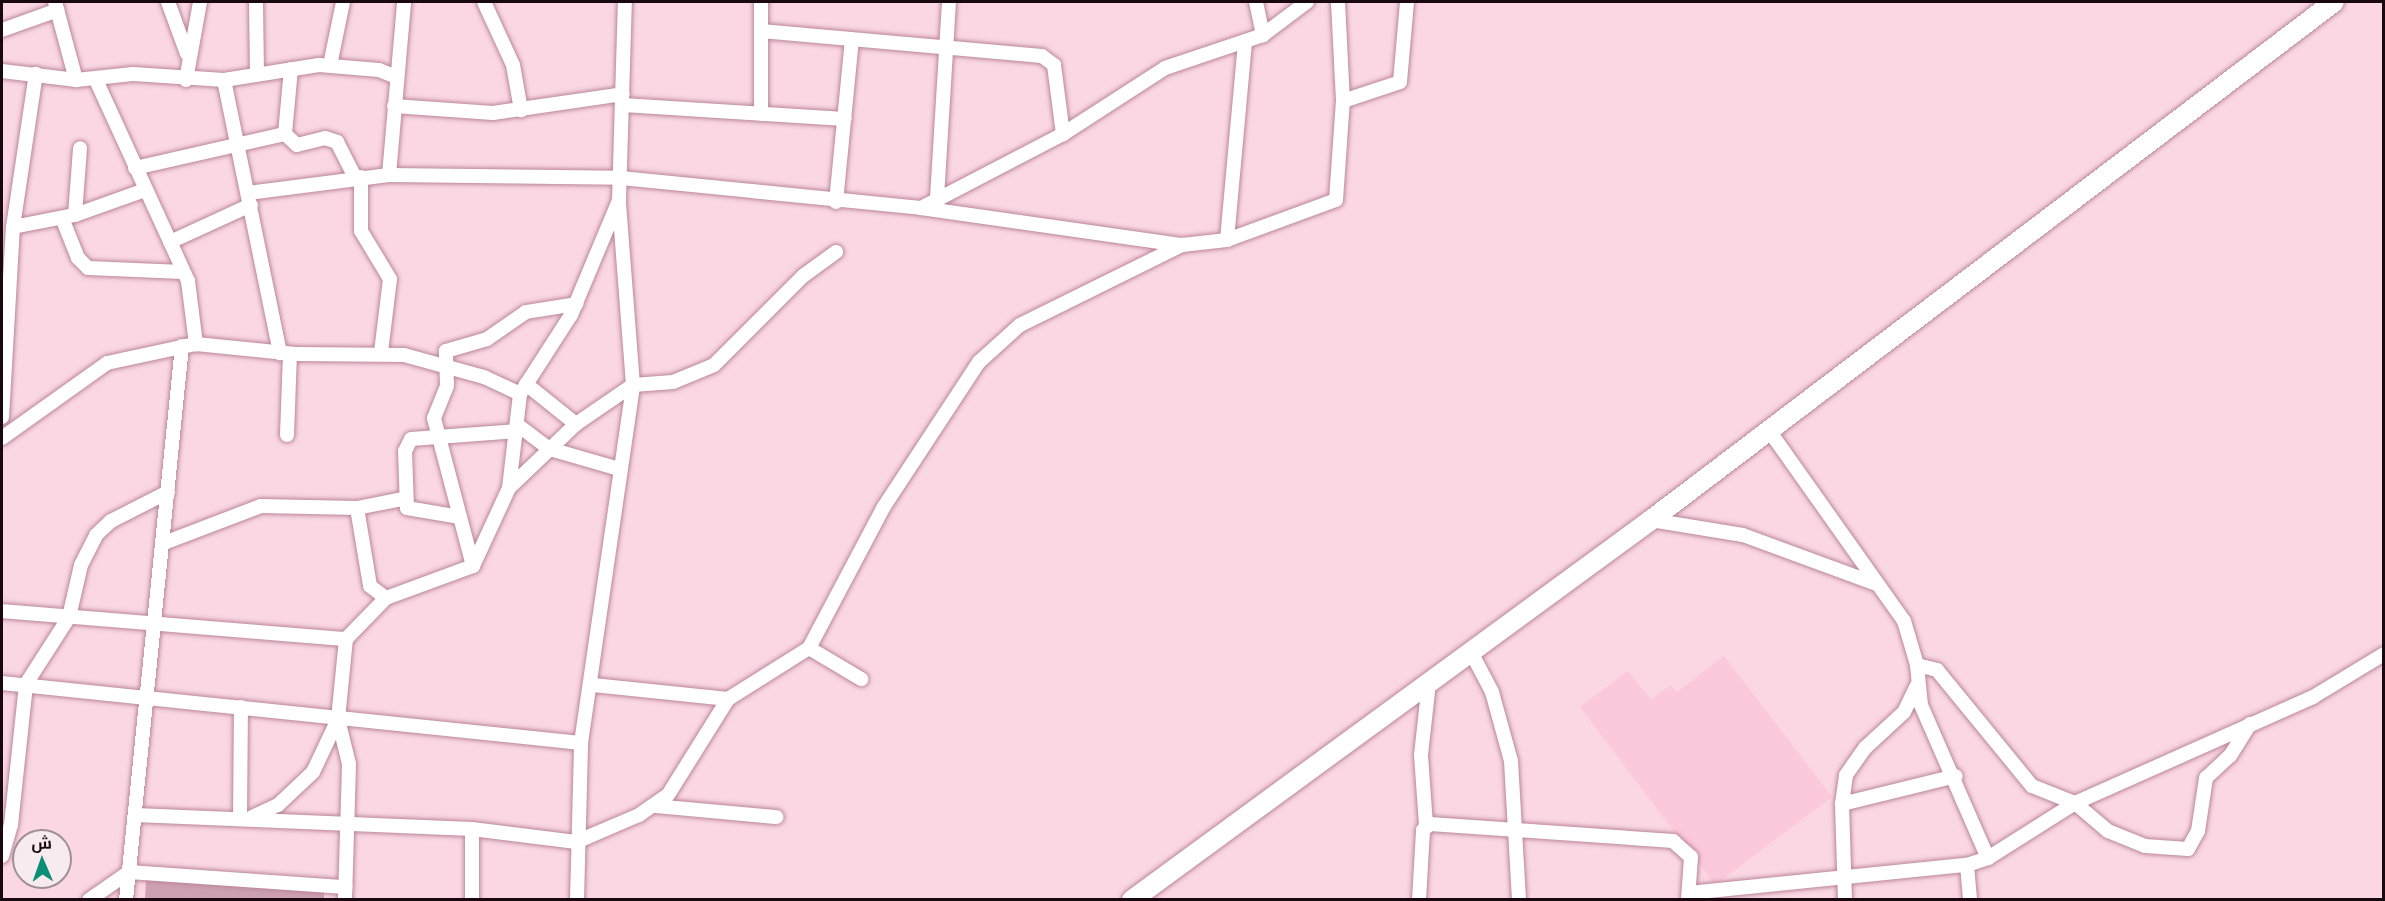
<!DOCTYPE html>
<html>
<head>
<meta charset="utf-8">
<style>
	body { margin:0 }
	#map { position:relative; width:2385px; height:901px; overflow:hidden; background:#fad7e3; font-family:"IBM Plex Sans",Cairo,sans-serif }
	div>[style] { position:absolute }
	.built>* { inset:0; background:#fcc8db }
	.green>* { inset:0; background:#cda1b1 }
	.roads { filter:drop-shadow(0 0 2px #bb869a) drop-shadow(0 0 2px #bb869a) }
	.minor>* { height:14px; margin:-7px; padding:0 7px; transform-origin:7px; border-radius:7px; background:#fff }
	.highway>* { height:20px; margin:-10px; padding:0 10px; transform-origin:10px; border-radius:10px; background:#fff }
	span { translate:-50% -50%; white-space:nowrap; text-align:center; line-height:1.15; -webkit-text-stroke:4.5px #f7ebef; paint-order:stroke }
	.frame { position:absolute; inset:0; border:3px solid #1a0810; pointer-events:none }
	.north { position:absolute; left:12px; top:829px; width:60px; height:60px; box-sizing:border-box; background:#f7ebef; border:2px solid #9f9096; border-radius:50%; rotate:358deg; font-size:16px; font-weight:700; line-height:24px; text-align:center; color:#1a0810 }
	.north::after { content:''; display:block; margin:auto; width:21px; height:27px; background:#0b8f77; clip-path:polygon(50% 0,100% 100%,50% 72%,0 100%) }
</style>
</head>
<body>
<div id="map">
	<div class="built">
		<div style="clip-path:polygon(1724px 656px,1832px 797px,1715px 885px,1580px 707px,1628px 671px,1651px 700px,1671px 685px,1677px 692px)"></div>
	</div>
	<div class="green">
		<div style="clip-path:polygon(146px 880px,324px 892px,324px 900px,145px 900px)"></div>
	</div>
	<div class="roads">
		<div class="minor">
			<div style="left:55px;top:2px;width:81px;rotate:74.9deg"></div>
			<div style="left:168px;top:2px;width:55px;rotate:69.9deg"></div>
			<div style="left:256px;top:2px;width:72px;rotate:89.2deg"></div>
			<div style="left:484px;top:2px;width:69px;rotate:65.3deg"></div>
			<div style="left:513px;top:65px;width:46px;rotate:79.9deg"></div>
			<div style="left:1256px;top:2px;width:34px;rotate:78deg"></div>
			<div style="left:2px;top:30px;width:59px;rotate:-19.7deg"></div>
			<div style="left:761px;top:31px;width:282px;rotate:5.1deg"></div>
			<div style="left:1042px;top:56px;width:15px;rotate:37deg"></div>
			<div style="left:1054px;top:65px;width:70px;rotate:82.6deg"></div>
			<div style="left:330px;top:65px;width:64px;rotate:-78.3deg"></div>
			<div style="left:291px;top:69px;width:65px;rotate:95.3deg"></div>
			<div style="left:285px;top:134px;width:16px;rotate:43deg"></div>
			<div style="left:297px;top:145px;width:29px;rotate:-14deg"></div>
			<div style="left:325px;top:138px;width:13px;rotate:18deg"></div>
			<div style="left:337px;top:142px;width:39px;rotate:63deg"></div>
			<div style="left:2px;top:71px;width:75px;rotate:6.9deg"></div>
			<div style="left:76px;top:80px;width:57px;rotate:-6deg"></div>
			<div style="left:133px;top:74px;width:91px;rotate:3.8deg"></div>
			<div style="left:224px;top:80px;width:96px;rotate:-9deg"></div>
			<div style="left:319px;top:65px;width:60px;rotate:4.8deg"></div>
			<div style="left:379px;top:70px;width:18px;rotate:22deg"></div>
			<div style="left:96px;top:80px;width:221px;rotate:65.4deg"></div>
			<div style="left:188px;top:281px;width:64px;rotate:82.8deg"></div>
			<div style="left:186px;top:80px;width:79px;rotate:-79.8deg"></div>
			<div style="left:224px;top:80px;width:279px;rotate:78.4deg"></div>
			<div style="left:1343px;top:101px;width:60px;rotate:-18.4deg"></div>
			<div style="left:1400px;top:82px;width:80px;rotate:-85deg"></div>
			<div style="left:623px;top:105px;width:222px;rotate:3.6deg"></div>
			<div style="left:394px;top:106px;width:99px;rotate:4deg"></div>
			<div style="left:493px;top:113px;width:131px;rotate:-8.3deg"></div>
			<div style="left:761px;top:114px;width:112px;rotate:-90deg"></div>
			<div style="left:135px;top:168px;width:154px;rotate:-12.8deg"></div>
			<div style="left:389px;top:175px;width:174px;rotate:-85deg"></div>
			<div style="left:361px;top:177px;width:54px;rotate:90deg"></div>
			<div style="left:361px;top:231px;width:56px;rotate:58.9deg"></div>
			<div style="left:390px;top:279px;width:74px;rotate:97deg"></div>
			<div style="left:248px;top:193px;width:142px;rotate:-7.3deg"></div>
			<div style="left:389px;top:175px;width:232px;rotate:0.7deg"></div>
			<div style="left:621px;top:178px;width:301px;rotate:5.7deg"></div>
			<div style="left:921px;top:208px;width:264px;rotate:8.1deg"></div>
			<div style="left:1182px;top:245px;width:45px;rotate:-6.3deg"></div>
			<div style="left:1227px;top:240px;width:116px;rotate:-20.2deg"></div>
			<div style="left:1336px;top:200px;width:99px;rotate:-86deg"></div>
			<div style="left:1343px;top:101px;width:99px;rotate:-92.9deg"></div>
			<div style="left:937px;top:198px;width:196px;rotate:-86.5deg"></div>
			<div style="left:836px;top:202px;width:163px;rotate:-84.4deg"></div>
			<div style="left:921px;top:208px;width:160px;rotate:-27.5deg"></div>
			<div style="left:1063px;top:134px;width:121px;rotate:-32.9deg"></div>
			<div style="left:1165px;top:68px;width:103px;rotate:-18.6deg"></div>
			<div style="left:1263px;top:35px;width:55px;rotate:-36.9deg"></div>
			<div style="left:75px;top:215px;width:67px;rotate:-85.7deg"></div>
			<div style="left:62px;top:218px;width:43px;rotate:68.2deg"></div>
			<div style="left:78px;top:258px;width:14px;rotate:45deg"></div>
			<div style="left:88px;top:268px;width:95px;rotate:2.4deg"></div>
			<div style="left:13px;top:227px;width:63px;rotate:-11deg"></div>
			<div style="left:75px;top:215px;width:74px;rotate:-19.7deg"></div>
			<div style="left:1227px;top:240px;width:198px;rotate:-84.8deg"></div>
			<div style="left:170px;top:242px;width:89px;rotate:-24.6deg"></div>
			<div style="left:526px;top:384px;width:64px;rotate:38.7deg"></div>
			<div style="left:2px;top:417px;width:190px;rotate:-86.7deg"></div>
			<div style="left:13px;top:227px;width:155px;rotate:-81.5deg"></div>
			<div style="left:519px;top:426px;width:39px;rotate:37deg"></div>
			<div style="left:550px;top:449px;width:72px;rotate:16.2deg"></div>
			<div style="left:1768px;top:429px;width:235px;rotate:54.7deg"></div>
			<div style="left:1904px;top:621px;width:46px;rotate:73.5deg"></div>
			<div style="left:1917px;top:665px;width:40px;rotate:84.3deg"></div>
			<div style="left:1921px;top:705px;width:167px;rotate:66.4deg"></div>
			<div style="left:287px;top:435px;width:81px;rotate:-87.9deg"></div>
			<div style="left:2px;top:438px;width:129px;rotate:-35.5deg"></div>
			<div style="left:107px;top:363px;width:91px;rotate:-12.1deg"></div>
			<div style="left:196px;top:344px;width:100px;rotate:5.7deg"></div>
			<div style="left:296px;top:354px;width:108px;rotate:0.5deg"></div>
			<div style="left:404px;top:355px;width:83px;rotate:15.4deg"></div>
			<div style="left:484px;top:377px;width:40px;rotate:25deg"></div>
			<div style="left:509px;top:488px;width:93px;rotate:-43.7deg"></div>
			<div style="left:576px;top:424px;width:69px;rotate:-34.4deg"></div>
			<div style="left:633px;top:385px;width:40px;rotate:-4.3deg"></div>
			<div style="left:673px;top:382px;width:44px;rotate:-22.5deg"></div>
			<div style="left:714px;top:365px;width:126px;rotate:-45deg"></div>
			<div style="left:803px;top:276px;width:41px;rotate:-36deg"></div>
			<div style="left:357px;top:508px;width:79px;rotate:80.5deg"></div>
			<div style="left:370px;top:586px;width:20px;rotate:37deg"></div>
			<div style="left:460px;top:517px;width:54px;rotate:-170.4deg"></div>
			<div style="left:407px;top:508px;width:57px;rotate:-92deg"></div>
			<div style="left:405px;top:451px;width:13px;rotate:-63deg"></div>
			<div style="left:411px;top:439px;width:107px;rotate:-4.3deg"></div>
			<div style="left:1651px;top:520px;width:93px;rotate:9.3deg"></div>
			<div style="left:1743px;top:535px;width:142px;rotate:20.2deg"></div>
			<div style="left:164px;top:543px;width:104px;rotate:-20.9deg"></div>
			<div style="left:261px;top:506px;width:96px;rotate:1.2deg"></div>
			<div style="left:357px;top:508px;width:47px;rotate:-11.1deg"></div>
			<div style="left:473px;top:566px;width:153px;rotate:-104.8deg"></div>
			<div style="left:434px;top:418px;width:35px;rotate:-68deg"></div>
			<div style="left:447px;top:385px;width:34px;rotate:-92deg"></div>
			<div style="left:446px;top:351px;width:43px;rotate:-16.3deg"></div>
			<div style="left:487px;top:339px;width:47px;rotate:-34.7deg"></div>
			<div style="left:526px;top:312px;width:51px;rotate:-9.1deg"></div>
			<div style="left:2px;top:611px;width:345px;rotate:4.7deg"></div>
			<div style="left:809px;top:648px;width:61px;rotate:30.8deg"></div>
			<div style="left:1471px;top:652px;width:45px;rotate:62.3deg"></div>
			<div style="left:1492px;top:692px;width:72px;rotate:74.6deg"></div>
			<div style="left:1511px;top:761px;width:139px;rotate:86.7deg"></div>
			<div style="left:1917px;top:665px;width:21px;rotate:14deg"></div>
			<div style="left:1937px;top:670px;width:150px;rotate:50.7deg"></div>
			<div style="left:2032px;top:786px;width:46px;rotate:21.6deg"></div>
			<div style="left:2075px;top:803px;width:43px;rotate:40.3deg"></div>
			<div style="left:2108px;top:831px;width:40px;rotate:22deg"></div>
			<div style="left:2145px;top:846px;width:43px;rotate:4deg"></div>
			<div style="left:2188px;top:849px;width:21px;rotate:-61deg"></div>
			<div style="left:2198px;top:831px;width:54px;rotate:-81.4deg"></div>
			<div style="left:2206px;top:778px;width:33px;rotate:-43deg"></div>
			<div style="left:2230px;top:756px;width:38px;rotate:-58deg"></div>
			<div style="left:2px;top:683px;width:582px;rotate:5.92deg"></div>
			<div style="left:593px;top:685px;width:136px;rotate:5.9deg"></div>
			<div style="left:1842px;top:804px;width:29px;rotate:-82deg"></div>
			<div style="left:1846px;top:775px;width:33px;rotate:-55deg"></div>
			<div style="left:1865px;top:748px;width:53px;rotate:-42.7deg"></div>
			<div style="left:1904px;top:712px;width:30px;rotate:-64deg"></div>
			<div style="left:655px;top:806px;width:122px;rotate:5.2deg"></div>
			<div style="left:135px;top:815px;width:337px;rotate:2.4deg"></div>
			<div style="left:472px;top:829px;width:105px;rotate:7.1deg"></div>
			<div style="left:576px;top:842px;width:69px;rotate:-23.2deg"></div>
			<div style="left:639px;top:815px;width:35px;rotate:-35deg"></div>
			<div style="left:668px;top:795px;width:113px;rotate:-58deg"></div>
			<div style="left:728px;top:699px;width:96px;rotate:-32.2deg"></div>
			<div style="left:809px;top:648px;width:158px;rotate:-62.1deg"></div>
			<div style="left:883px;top:508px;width:175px;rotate:-56.7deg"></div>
			<div style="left:979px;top:362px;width:55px;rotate:-42.1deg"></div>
			<div style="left:1020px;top:325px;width:181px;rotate:-26.3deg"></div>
			<div style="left:252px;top:817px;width:29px;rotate:-25deg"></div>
			<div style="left:278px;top:805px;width:48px;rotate:-43.3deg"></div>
			<div style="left:313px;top:772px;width:59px;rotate:-64.7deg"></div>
			<div style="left:240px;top:819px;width:112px;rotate:-89.5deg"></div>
			<div style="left:1426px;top:825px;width:70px;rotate:-94.1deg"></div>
			<div style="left:1421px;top:755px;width:73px;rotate:-83.7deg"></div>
			<div style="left:2px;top:856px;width:32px;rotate:-74deg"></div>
			<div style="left:11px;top:825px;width:142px;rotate:-83.9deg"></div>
			<div style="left:26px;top:684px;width:80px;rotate:-57.3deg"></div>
			<div style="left:69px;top:617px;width:53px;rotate:-77deg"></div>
			<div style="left:81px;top:565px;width:34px;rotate:-63deg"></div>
			<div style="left:96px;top:535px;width:21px;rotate:-43deg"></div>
			<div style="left:111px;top:521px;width:64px;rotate:-27deg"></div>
			<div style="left:1967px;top:865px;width:35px;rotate:85deg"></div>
			<div style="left:1689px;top:893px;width:279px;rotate:-5.8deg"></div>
			<div style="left:1967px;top:865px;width:22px;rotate:-18deg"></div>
			<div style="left:1988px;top:858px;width:103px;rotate:-32.3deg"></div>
			<div style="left:2075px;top:803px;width:261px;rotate:-24deg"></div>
			<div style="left:2313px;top:697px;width:83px;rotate:-31.2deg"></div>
			<div style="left:89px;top:900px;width:49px;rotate:-35deg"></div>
			<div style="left:129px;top:872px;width:217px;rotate:4deg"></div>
			<div style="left:126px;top:900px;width:557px;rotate:-84.23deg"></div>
			<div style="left:345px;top:900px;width:136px;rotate:-88.3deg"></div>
			<div style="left:349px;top:764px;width:46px;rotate:-103.7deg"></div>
			<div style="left:338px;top:719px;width:80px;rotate:-84.3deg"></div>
			<div style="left:346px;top:639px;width:57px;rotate:-45.7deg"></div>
			<div style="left:386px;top:598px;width:93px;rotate:-20.2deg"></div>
			<div style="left:473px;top:566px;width:86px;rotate:-65.2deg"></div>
			<div style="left:509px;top:488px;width:95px;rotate:-83.3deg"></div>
			<div style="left:520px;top:394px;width:94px;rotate:-57.2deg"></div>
			<div style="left:571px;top:315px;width:125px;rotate:-67.3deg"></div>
			<div style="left:619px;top:200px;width:198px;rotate:-88.3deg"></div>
			<div style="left:472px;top:900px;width:71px;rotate:-90deg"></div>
			<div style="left:577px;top:900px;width:157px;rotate:-88.5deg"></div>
			<div style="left:581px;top:743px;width:362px;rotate:-81.7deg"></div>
			<div style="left:633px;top:385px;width:181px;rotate:-94.4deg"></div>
			<div style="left:1419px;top:900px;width:70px;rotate:-86.7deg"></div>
			<div style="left:1423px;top:830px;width:9px;rotate:-41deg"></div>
			<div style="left:1430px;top:824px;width:244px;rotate:4deg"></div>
			<div style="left:1673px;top:841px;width:24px;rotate:42deg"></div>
			<div style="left:1691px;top:857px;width:43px;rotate:94deg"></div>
			<div style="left:1845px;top:900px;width:96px;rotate:-91.8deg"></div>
			<div style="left:1842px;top:804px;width:117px;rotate:-13.8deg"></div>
		</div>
		<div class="highway">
			<div style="left:1132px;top:900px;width:643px;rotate:-36.21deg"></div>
			<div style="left:1651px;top:520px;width:857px;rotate:-37.18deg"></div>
		</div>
	</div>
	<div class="frame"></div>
	<div class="north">ش</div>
</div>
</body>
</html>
